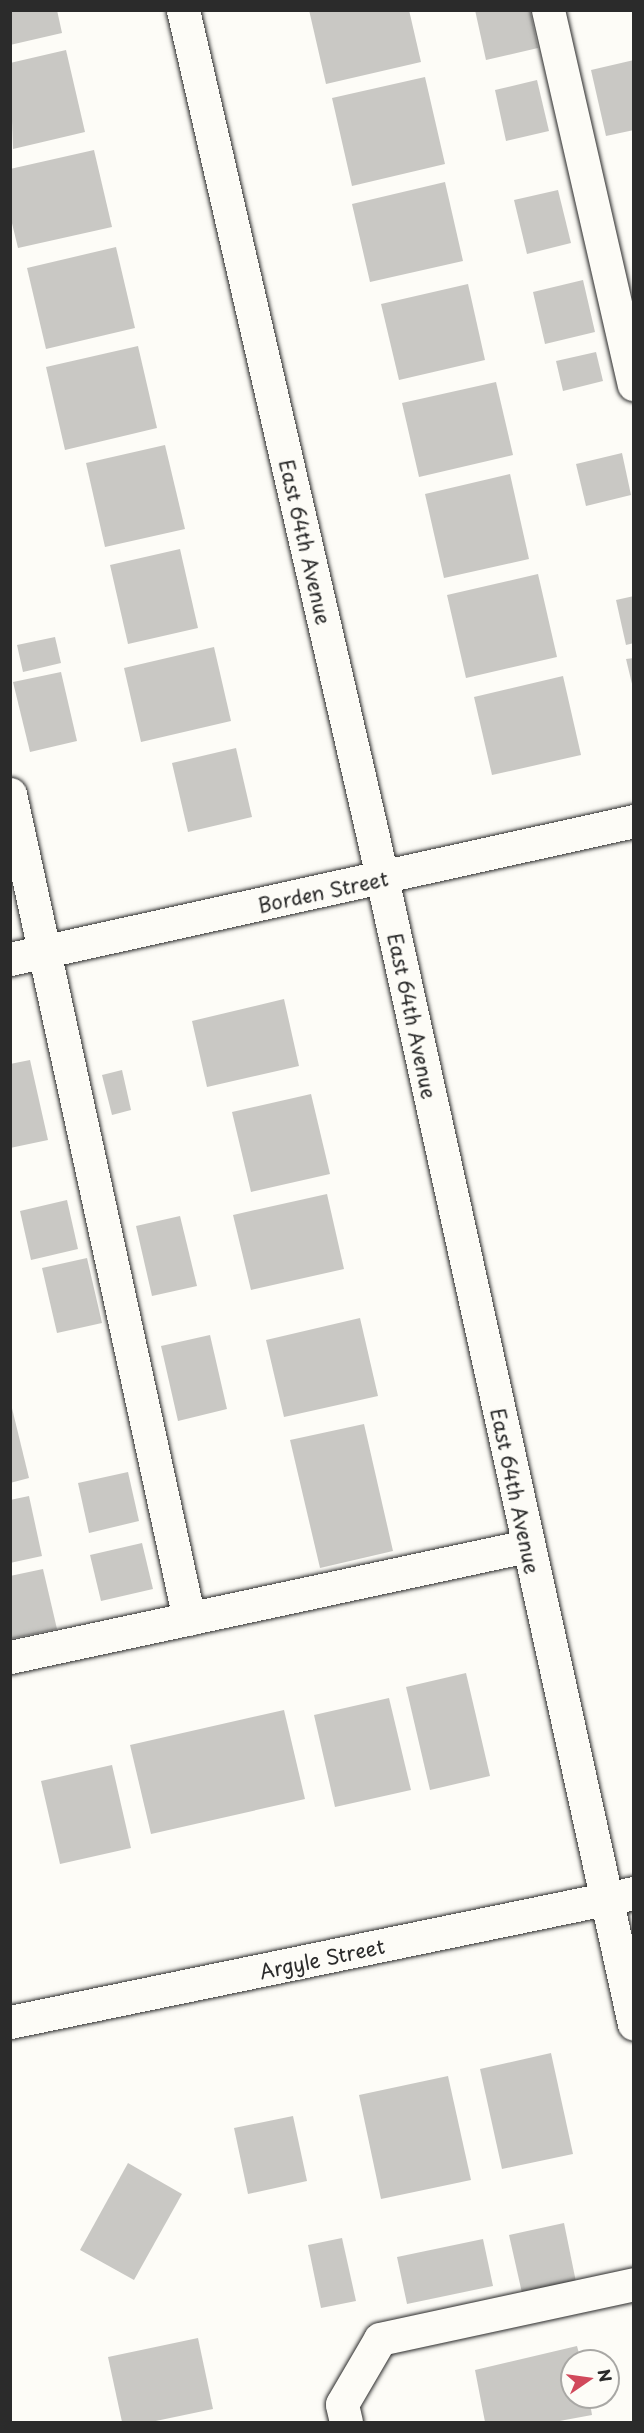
<!DOCTYPE html>
<html>
<head>
<meta charset="utf-8">
<style>
	body { margin:0 }
	#map { position:relative; width:644px; height:2433px; overflow:hidden; background:#fdfcf7; font-family:"Playpen Sans",sans-serif }
	div>[style] { position:absolute }
	.building>* { inset:0; background:#c9c8c4 }
	.roads { filter:drop-shadow(0 0 2px #2b2b2b) drop-shadow(0 0 2px #2b2b2b) }
	.minor>* { height:33px; margin:-16.5px; padding:0 16.5px; transform-origin:16.5px; border-radius:16.5px; background:#fdfcf7 }
	span { translate:-50% -50%; white-space:nowrap; text-align:center; line-height:1.15; -webkit-text-stroke:4.5px #fdfcf7; paint-order:stroke }
	.street-label { font-size:20px; color:#2b2b2b }
	.frame { position:absolute; inset:0; border:12px solid #2b2b2b; pointer-events:none }
	.north { position:absolute; left:560px; top:2349px; width:60px; height:60px; box-sizing:border-box; background:#fdfcf7; border:2px solid #a9a8a5; border-radius:50%; rotate:77deg; font-size:16px; font-weight:700; line-height:24px; text-align:center; color:#2b2b2b }
	.north::after { content:''; display:block; margin:auto; width:21px; height:27px; background:#d1495b; clip-path:polygon(50% 0,100% 100%,50% 72%,0 100%) }
</style>
</head>
<body>
<div id="map">
	<div class="building">
		<div style="clip-path:polygon(10px 10px,57px 10px,62px 33px,10px 45px)"></div>
		<div style="clip-path:polygon(309px 10px,409px 10px,421px 62px,326px 84px)"></div>
		<div style="clip-path:polygon(475px 10px,530px 10px,538px 48px,486px 60px)"></div>
		<div style="clip-path:polygon(66px 50px,85px 132px,13px 149px,10px 63px)"></div>
		<div style="clip-path:polygon(634px 60px,634px 130px,606px 136px,591px 70px)"></div>
		<div style="clip-path:polygon(425px 77px,445px 164px,352px 186px,332px 98px)"></div>
		<div style="clip-path:polygon(537px 80px,549px 131px,506px 141px,495px 90px)"></div>
		<div style="clip-path:polygon(94px 150px,112px 227px,18px 248px,10px 215px,10px 169px)"></div>
		<div style="clip-path:polygon(445px 182px,463px 261px,370px 282px,352px 204px)"></div>
		<div style="clip-path:polygon(558px 190px,571px 243px,527px 254px,514px 200px)"></div>
		<div style="clip-path:polygon(116px 247px,135px 328px,46px 349px,27px 268px)"></div>
		<div style="clip-path:polygon(583px 280px,595px 332px,545px 344px,533px 292px)"></div>
		<div style="clip-path:polygon(468px 284px,485px 360px,399px 380px,381px 304px)"></div>
		<div style="clip-path:polygon(138px 346px,157px 428px,65px 450px,46px 367px)"></div>
		<div style="clip-path:polygon(596px 352px,603px 381px,563px 391px,556px 361px)"></div>
		<div style="clip-path:polygon(496px 382px,513px 455px,419px 477px,402px 403px)"></div>
		<div style="clip-path:polygon(165px 445px,185px 529px,105px 547px,86px 463px)"></div>
		<div style="clip-path:polygon(622px 453px,631px 495px,586px 506px,576px 464px)"></div>
		<div style="clip-path:polygon(510px 474px,529px 559px,444px 578px,425px 494px)"></div>
		<div style="clip-path:polygon(180px 549px,198px 628px,128px 644px,110px 565px)"></div>
		<div style="clip-path:polygon(538px 574px,557px 657px,466px 678px,447px 595px)"></div>
		<div style="clip-path:polygon(634px 596px,634px 643px,626px 645px,616px 600px)"></div>
		<div style="clip-path:polygon(55px 637px,61px 663px,23px 672px,17px 645px)"></div>
		<div style="clip-path:polygon(214px 647px,231px 721px,141px 742px,124px 668px)"></div>
		<div style="clip-path:polygon(634px 658px,634px 688px,633px 688px,626px 659px)"></div>
		<div style="clip-path:polygon(61px 672px,77px 741px,30px 752px,13px 682px)"></div>
		<div style="clip-path:polygon(563px 676px,581px 755px,492px 775px,474px 697px)"></div>
		<div style="clip-path:polygon(236px 748px,252px 817px,188px 832px,172px 763px)"></div>
		<div style="clip-path:polygon(284px 999px,299px 1066px,207px 1087px,192px 1021px)"></div>
		<div style="clip-path:polygon(30px 1060px,48px 1140px,10px 1148px,10px 1064px)"></div>
		<div style="clip-path:polygon(122px 1070px,131px 1110px,112px 1115px,102px 1075px)"></div>
		<div style="clip-path:polygon(311px 1094px,330px 1174px,251px 1192px,232px 1112px)"></div>
		<div style="clip-path:polygon(327px 1194px,344px 1269px,251px 1290px,233px 1215px)"></div>
		<div style="clip-path:polygon(67px 1200px,78px 1249px,31px 1260px,20px 1211px)"></div>
		<div style="clip-path:polygon(180px 1216px,197px 1286px,152px 1296px,136px 1226px)"></div>
		<div style="clip-path:polygon(87px 1258px,102px 1323px,57px 1333px,42px 1268px)"></div>
		<div style="clip-path:polygon(360px 1318px,378px 1396px,284px 1417px,266px 1340px)"></div>
		<div style="clip-path:polygon(210px 1335px,227px 1409px,178px 1421px,161px 1346px)"></div>
		<div style="clip-path:polygon(10px 1400px,29px 1478px,10px 1483px)"></div>
		<div style="clip-path:polygon(364px 1424px,393px 1551px,320px 1568px,290px 1440px)"></div>
		<div style="clip-path:polygon(128px 1472px,139px 1521px,89px 1533px,78px 1483px)"></div>
		<div style="clip-path:polygon(29px 1496px,42px 1556px,10px 1563px,10px 1500px)"></div>
		<div style="clip-path:polygon(142px 1543px,153px 1589px,101px 1601px,90px 1555px)"></div>
		<div style="clip-path:polygon(43px 1569px,57px 1629px,10px 1639px,10px 1576px)"></div>
		<div style="clip-path:polygon(466px 1673px,490px 1776px,430px 1790px,406px 1687px)"></div>
		<div style="clip-path:polygon(389px 1698px,411px 1790px,335px 1807px,314px 1715px)"></div>
		<div style="clip-path:polygon(284px 1710px,305px 1799px,151px 1834px,130px 1745px)"></div>
		<div style="clip-path:polygon(112px 1765px,131px 1848px,60px 1864px,41px 1781px)"></div>
		<div style="clip-path:polygon(551px 2053px,573px 2154px,502px 2169px,480px 2069px)"></div>
		<div style="clip-path:polygon(448px 2076px,471px 2180px,381px 2199px,359px 2095px)"></div>
		<div style="clip-path:polygon(293px 2116px,307px 2181px,248px 2194px,234px 2128px)"></div>
		<div style="clip-path:polygon(128px 2163px,182px 2194px,134px 2280px,80px 2250px)"></div>
		<div style="clip-path:polygon(564px 2223px,576px 2282px,522px 2293px,509px 2235px)"></div>
		<div style="clip-path:polygon(342px 2238px,356px 2301px,321px 2308px,308px 2245px)"></div>
		<div style="clip-path:polygon(483px 2239px,493px 2286px,407px 2304px,397px 2257px)"></div>
		<div style="clip-path:polygon(198px 2338px,213px 2409px,151px 2422px,122px 2422px,108px 2357px)"></div>
		<div style="clip-path:polygon(577px 2346px,581px 2361px,572px 2361px,572px 2397px,589px 2397px,592px 2415px,554px 2422px,485px 2422px,475px 2370px)"></div>
	</div>
	<div class="roads">
		<div class="minor">
			<div style="left:183px;top:10px;width:849px;rotate:77.06deg"></div>
			<div style="left:373px;top:837px;width:1215px;rotate:77.6deg"></div>
			<div style="left:548px;top:10px;width:384px;rotate:77.1deg"></div>
			<div style="left:10px;top:794px;width:844px;rotate:77.76deg"></div>
			<div style="left:10px;top:959px;width:639px;rotate:-12.47deg"></div>
			<div style="left:10px;top:1657px;width:529px;rotate:-12.12deg"></div>
			<div style="left:10px;top:2022px;width:637px;rotate:-11.68deg"></div>
			<div style="left:346px;top:2422px;width:18px;rotate:-103deg"></div>
			<div style="left:342px;top:2404px;width:75px;rotate:-59.7deg"></div>
			<div style="left:380px;top:2339px;width:260px;rotate:-12.2deg"></div>
		</div>
	</div>
	<div class="street-label">
		<span style="left:305px;top:542px;rotate:77deg">East 64th Avenue</span>
		<span style="left:323px;top:892px;rotate:-12deg">Borden Street</span>
		<span style="left:412px;top:1016px;rotate:78deg">East 64th Avenue</span>
		<span style="left:515px;top:1491px;rotate:78deg">East 64th Avenue</span>
		<span style="left:322px;top:1959px;rotate:-12deg">Argyle Street</span>
	</div>
	<div class="frame"></div>
	<div class="north">N</div>
</div>
</body>
</html>
